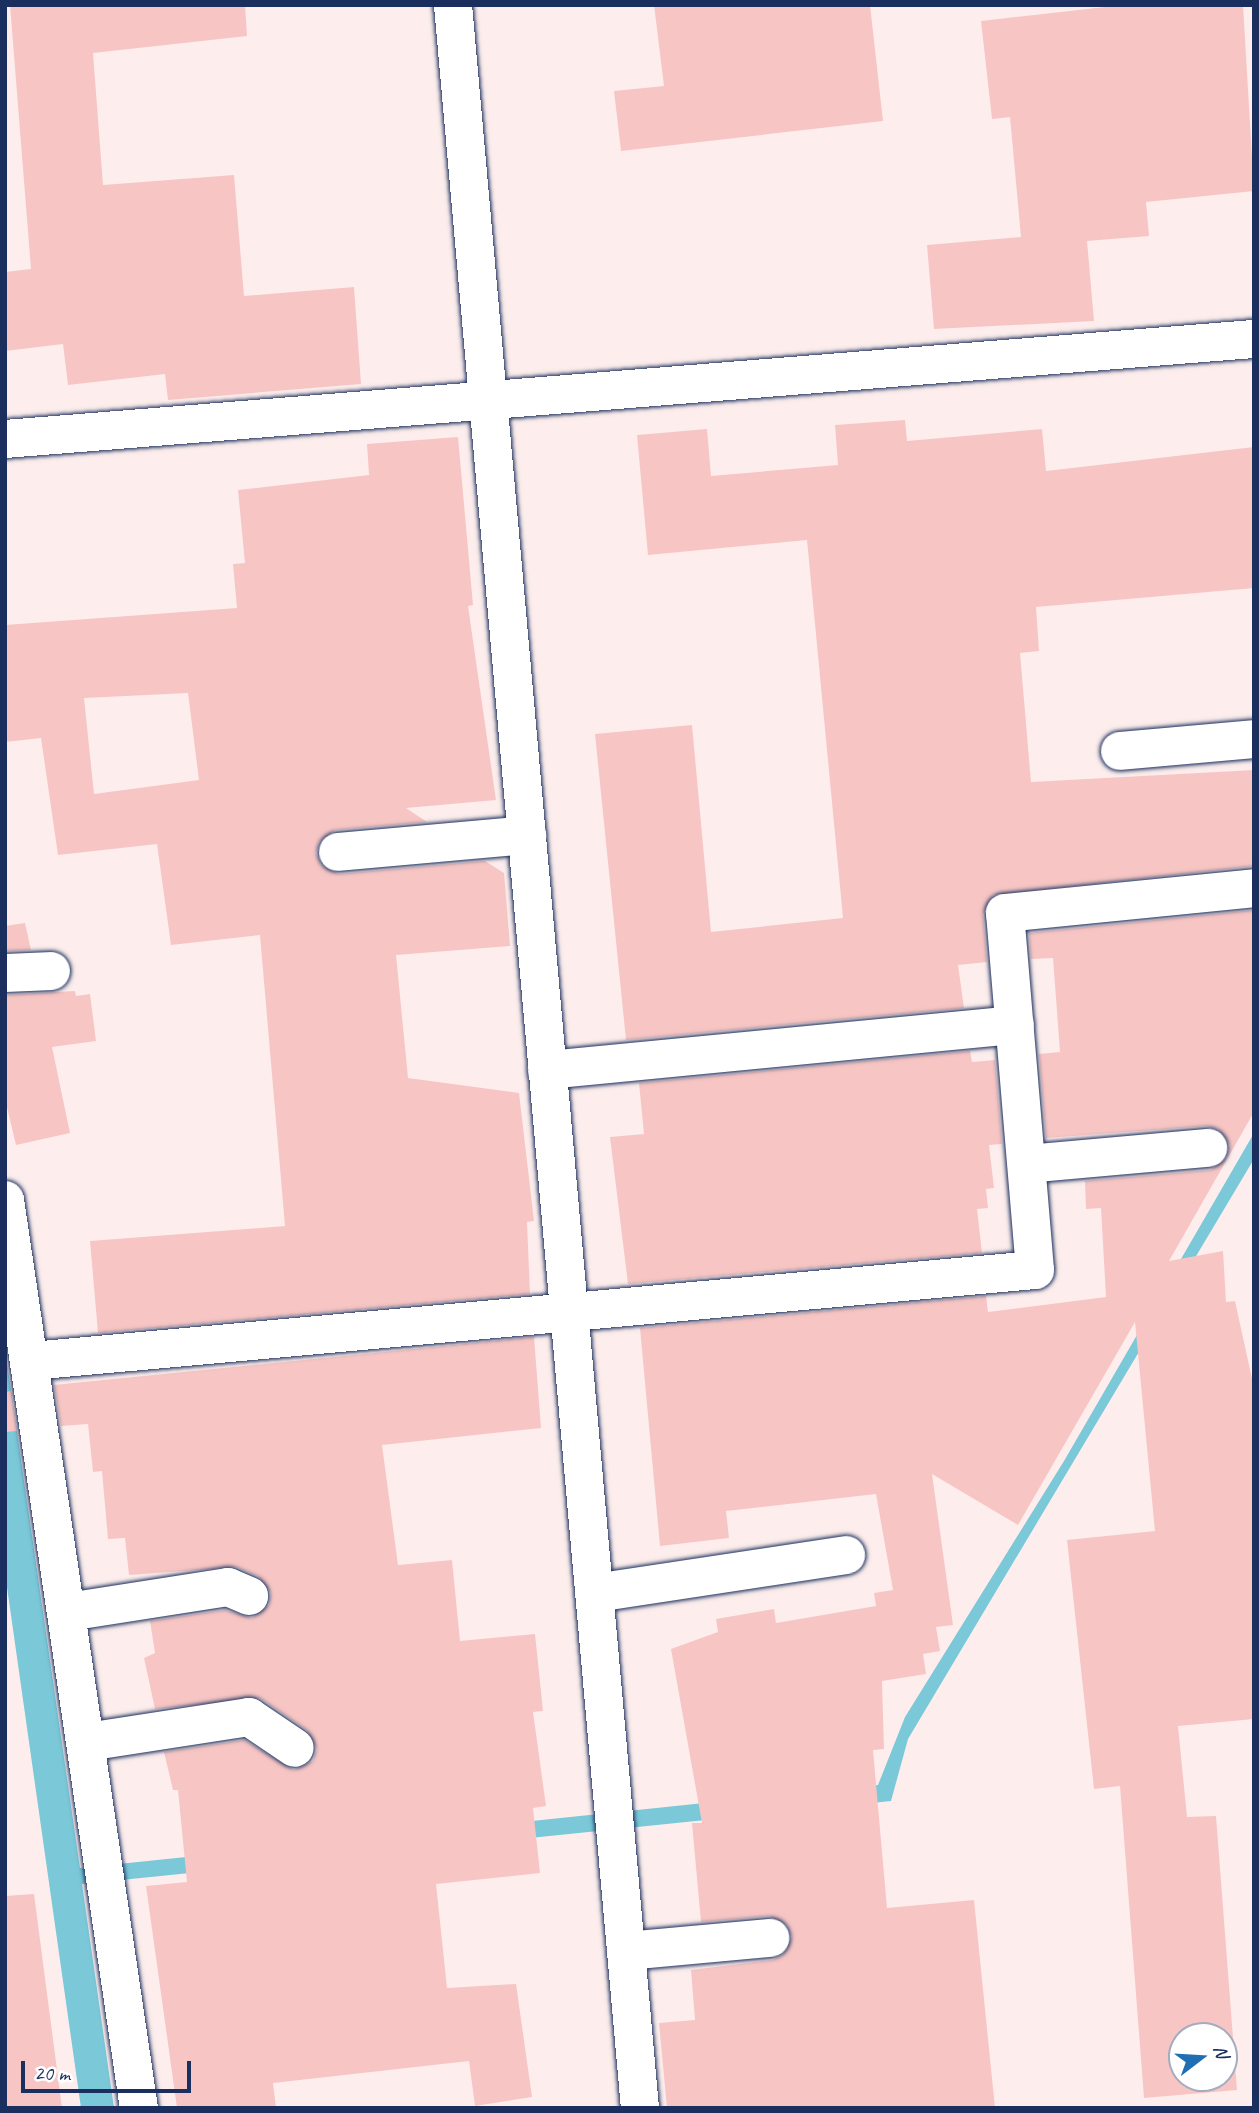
<!DOCTYPE html>
<html>
<head>
<meta charset="utf-8">
<style>
	body { margin:0 }
	#map { position:relative; width:1259px; height:2113px; overflow:hidden; background:#fdeeed; font-family:Caveat,sans-serif }
	div>[style] { position:absolute }
	.water>* { inset:0; background:#7ac8d8 }
	.building>* { inset:0; background:#f7c6c4 }
	.roads { filter:drop-shadow(0 0 2px #1b2f5e) drop-shadow(0 0 2px #1b2f5e) }
	.minor>* { height:38px; margin:-19px; padding:0 19px; transform-origin:19px; border-radius:19px; background:#fff }
	span { translate:-50% -50%; white-space:nowrap; text-align:center; line-height:1.15; -webkit-text-stroke:5px #fff; paint-order:stroke }
	.frame { position:absolute; inset:0; border:7px solid #1b2f5e; pointer-events:none }
	.north { position:absolute; left:1168px; top:2022px; width:70px; height:70px; box-sizing:border-box; background:#fff; border:2px solid #a4acbf; border-radius:50%; rotate:73deg; font-size:19px; font-weight:700; line-height:28px; text-align:center; color:#1b2f5e }
	.north::after { content:''; display:block; margin:auto; width:24px; height:32px; background:#1f6fb2; clip-path:polygon(50% 0,100% 100%,50% 72%,0 100%) }
	.scale { position:absolute; left:21px; top:2061px; width:170px; height:32px; box-sizing:border-box; border:4px solid #1b2f5e; border-top:0; padding-left:9px; font-size:21px; line-height:24px; white-space:nowrap; color:#1b2f5e; -webkit-text-stroke:5px #fff; paint-order:stroke }
</style>
</head>
<body>
<div id="map">
	<div class="water">
		<div style="clip-path:polygon(1254px 1133px,1254px 1159px,908px 1739px,891px 1801px,82px 1884px,114px 2108px,81px 2108px,5px 1573px,5px 1349px,80px 1868px,878px 1785px,905px 1717px,1064px 1461px)"></div>
	</div>
	<div class="building">
		<div style="clip-path:polygon(10px 5px,245px 5px,247px 36px,93px 53px,103px 185px,234px 175px,244px 296px,354px 287px,361px 384px,168px 400px,165px 374px,68px 385px,63px 344px,5px 351px,5px 272px,31px 269px)"></div>
		<div style="clip-path:polygon(654px 5px,870px 5px,883px 121px,621px 151px,614px 91px,664px 86px)"></div>
		<div style="clip-path:polygon(1123px 5px,1243px 5px,1254px 191px,1146px 202px,1149px 236px,1087px 241px,1094px 321px,934px 329px,927px 245px,1021px 237px,1010px 117px,992px 119px,981px 21px)"></div>
		<div style="clip-path:polygon(905px 420px,907px 441px,1042px 429px,1046px 471px,1254px 447px,1254px 588px,1036px 607px,1039px 651px,1020px 653px,1031px 782px,1254px 770px,1254px 866px,993px 895px,983px 914px,987px 962px,958px 965px,964px 1008px,626px 1040px,595px 734px,692px 725px,711px 932px,843px 918px,807px 540px,648px 555px,637px 435px,707px 429px,711px 476px,838px 465px,835px 425px)"></div>
		<div style="clip-path:polygon(evenodd,458px 437px,473px 605px,468px 606px,496px 800px,406px 808px,427px 822px,335px 830px,319px 842px,316px 853px,321px 865px,339px 874px,485px 861px,504px 873px,510px 946px,396px 955px,408px 1078px,519px 1093px,534px 1221px,527px 1222px,530px 1294px,98px 1333px,90px 1241px,285px 1226px,260px 935px,171px 945px,157px 844px,58px 855px,41px 738px,5px 742px,5px 625px,237px 608px,233px 564px,245px 563px,238px 490px,369px 475px,367px 444px,458px 437px,188px 693px,199px 780px,94px 794px,84px 698px,188px 693px)"></div>
		<div style="clip-path:polygon(evenodd,1254px 910px,1254px 1112px,1169px 1261px,1223px 1251px,1226px 1302px,1235px 1301px,1254px 1388px,1254px 1719px,1178px 1726px,1187px 1817px,1216px 1816px,1237px 2090px,1144px 2098px,1120px 1786px,1094px 1789px,1067px 1540px,1155px 1531px,1135px 1322px,1018px 1525px,932px 1474px,953px 1625px,936px 1627px,940px 1651px,923px 1654px,926px 1674px,882px 1681px,884px 1749px,873px 1750px,887px 1908px,974px 1900px,995px 2108px,667px 2108px,659px 2023px,695px 2020px,691px 1970px,773px 1960px,783px 1955px,792px 1937px,787px 1925px,769px 1916px,701px 1922px,692px 1823px,702px 1823px,671px 1649px,718px 1632px,716px 1619px,774px 1609px,776px 1623px,876px 1606px,874px 1593px,893px 1590px,876px 1494px,726px 1511px,729px 1538px,660px 1546px,640px 1328px,986px 1296px,988px 1312px,1106px 1297px,1101px 1208px,1086px 1209px,1085px 1181px,1211px 1170px,1227px 1158px,1230px 1145px,1218px 1129px,1206px 1126px,1046px 1138px,1039px 1054px,1060px 1052px,1053px 958px,1031px 959px,1029px 933px,1254px 910px,1182px 2036px,1224px 2036px,1224px 2078px,1182px 2078px,1182px 2036px)"></div>
		<div style="clip-path:polygon(25px 923px,31px 950px,5px 951px,5px 926px)"></div>
		<div style="clip-path:polygon(75px 991px,76px 996px,90px 994px,96px 1041px,52px 1047px,70px 1133px,16px 1145px,5px 1099px,5px 995px)"></div>
		<div style="clip-path:polygon(970px 1051px,972px 1062px,995px 1060px,1002px 1144px,989px 1145px,994px 1188px,986px 1189px,988px 1208px,977px 1209px,982px 1253px,628px 1284px,610px 1137px,644px 1134px,639px 1083px)"></div>
		<div style="clip-path:polygon(534px 1337px,541px 1428px,382px 1445px,398px 1565px,452px 1560px,460px 1641px,535px 1634px,543px 1711px,533px 1712px,546px 1806px,533px 1808px,540px 1873px,436px 1884px,447px 1988px,516px 1984px,532px 2097px,475px 2106px,469px 2061px,273px 2083px,276px 2108px,177px 2108px,146px 1886px,187px 1882px,178px 1790px,173px 1790px,164px 1752px,244px 1740px,294px 1770px,313px 1761px,317px 1749px,307px 1730px,260px 1698px,155px 1709px,144px 1658px,155px 1653px,150px 1621px,225px 1610px,252px 1618px,269px 1605px,271px 1593px,258px 1576px,236px 1567px,129px 1575px,125px 1538px,108px 1539px,102px 1471px,93px 1472px,88px 1424px,61px 1426px,54px 1385px)"></div>
		<div style="clip-path:polygon(11px 1391px,17px 1431px,5px 1432px,5px 1392px)"></div>
		<div style="clip-path:polygon(34px 1894px,62px 2108px,5px 2108px,5px 1896px)"></div>
	</div>
	<div class="roads">
		<div class="minor">
			<div style="left:453px;top:5px;width:2111px;rotate:84.92deg"></div>
			<div style="left:5px;top:439px;width:1253px;rotate:-4.58deg"></div>
			<div style="left:1120px;top:751px;width:135px;rotate:-5.1deg"></div>
			<div style="left:338px;top:852px;width:190px;rotate:-5.1deg"></div>
			<div style="left:5px;top:973px;width:46px;rotate:-2.5deg"></div>
			<div style="left:547px;top:1070px;width:470px;rotate:-5.5deg"></div>
			<div style="left:1027px;top:1164px;width:182px;rotate:-5.1deg"></div>
			<div style="left:5px;top:1200px;width:918px;rotate:81.61deg"></div>
			<div style="left:31px;top:1361px;width:1008px;rotate:-5.18deg"></div>
			<div style="left:1035px;top:1270px;width:358px;rotate:-94.8deg"></div>
			<div style="left:1005px;top:913px;width:250px;rotate:-5.7deg"></div>
			<div style="left:595px;top:1593px;width:254px;rotate:-8.6deg"></div>
			<div style="left:68px;top:1612px;width:162px;rotate:-8.9deg"></div>
			<div style="left:228px;top:1587px;width:23px;rotate:23deg"></div>
			<div style="left:87px;top:1742px;width:164px;rotate:-8.8deg"></div>
			<div style="left:249px;top:1717px;width:55px;rotate:34deg"></div>
			<div style="left:626px;top:1951px;width:145px;rotate:-5.2deg"></div>
		</div>
	</div>
	<div class="frame"></div>
	<div class="north">N</div>
	<div class="scale">20 m</div>
</div>
</body>
</html>
